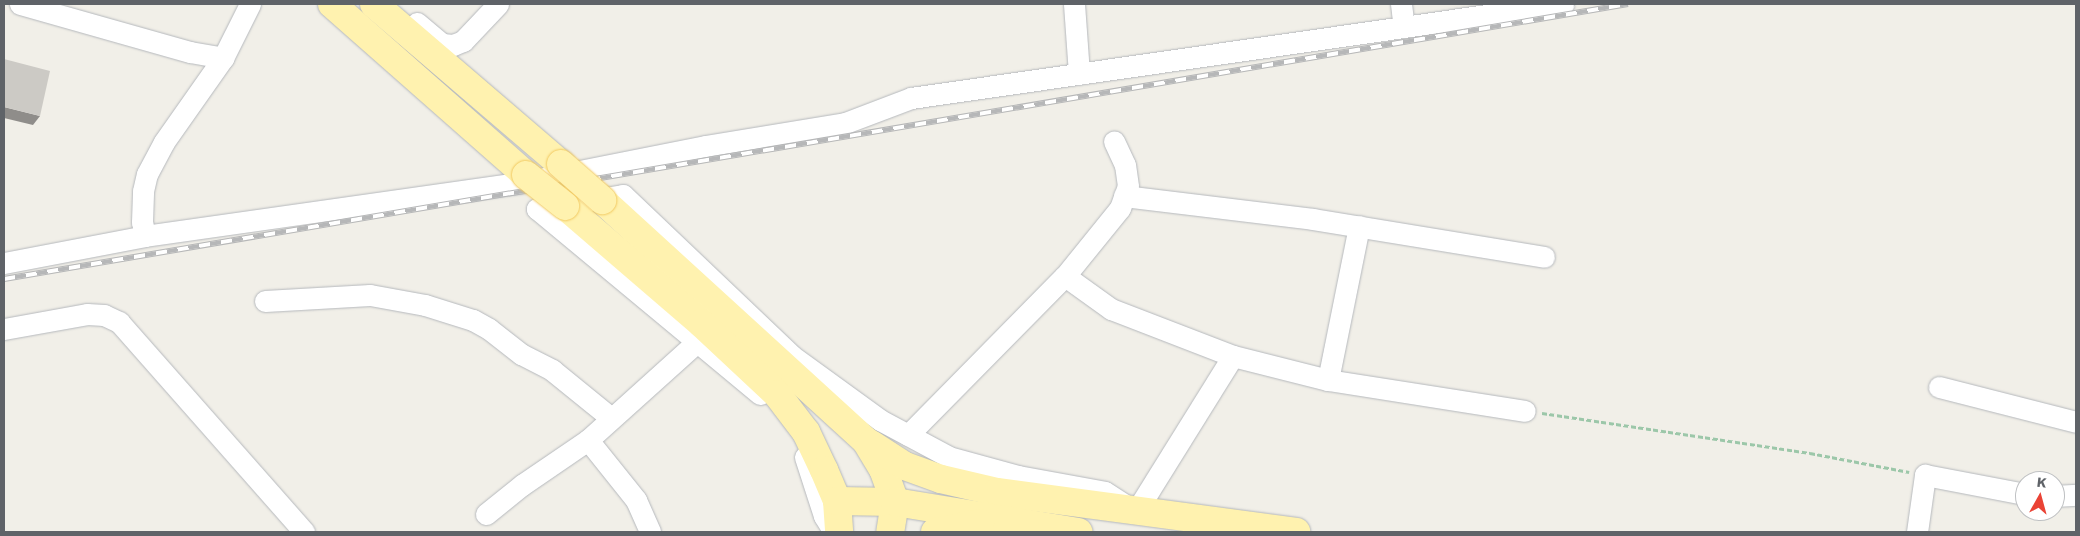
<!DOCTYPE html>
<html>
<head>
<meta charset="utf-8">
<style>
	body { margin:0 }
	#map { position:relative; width:2080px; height:536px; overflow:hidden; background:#f1efe8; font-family:"Work Sans",sans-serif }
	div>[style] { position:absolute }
	.path>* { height:2.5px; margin-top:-1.25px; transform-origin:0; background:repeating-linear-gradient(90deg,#9cc7a9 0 5px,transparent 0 7.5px) }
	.roads { filter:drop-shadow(0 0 1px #b5b8bc) drop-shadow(0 0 1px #b5b8bc) }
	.minor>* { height:21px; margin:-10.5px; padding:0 10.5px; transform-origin:10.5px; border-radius:10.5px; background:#fff }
	.major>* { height:28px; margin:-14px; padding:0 14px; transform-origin:14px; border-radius:14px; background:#fff2af }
	.rail>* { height:5.5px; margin-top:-2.75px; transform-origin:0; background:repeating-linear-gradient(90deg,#fff 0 11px,#b6b7b8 0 22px); box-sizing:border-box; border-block:1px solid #b6b7b8 }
	.bridges { filter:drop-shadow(0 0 1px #f2c960) drop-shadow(0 0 1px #f2c960) }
	.major-bridge>* { height:28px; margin:-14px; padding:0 14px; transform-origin:14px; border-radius:14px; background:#fff2af }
	.shaded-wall>* { inset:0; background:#8f8d8a }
	.building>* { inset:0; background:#cccac5 }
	span { translate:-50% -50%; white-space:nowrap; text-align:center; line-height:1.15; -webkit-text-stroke:5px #fff; paint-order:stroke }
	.frame { position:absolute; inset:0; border:5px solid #5f6368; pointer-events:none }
	.north { position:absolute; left:2015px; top:471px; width:50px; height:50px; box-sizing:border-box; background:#fff; border:1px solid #bfc1c3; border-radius:50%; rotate:7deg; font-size:14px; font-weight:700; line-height:20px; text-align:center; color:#5f6368 }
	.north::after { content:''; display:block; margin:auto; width:18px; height:22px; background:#ea4335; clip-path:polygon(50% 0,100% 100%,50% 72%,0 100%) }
</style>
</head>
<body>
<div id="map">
	<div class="path">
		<div style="left:1542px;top:413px;width:271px;rotate:8.5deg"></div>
		<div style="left:1810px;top:453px;width:101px;rotate:10.9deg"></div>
	</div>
	<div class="roads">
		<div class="minor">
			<div style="left:20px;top:4px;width:177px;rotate:15.8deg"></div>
			<div style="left:190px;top:52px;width:34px;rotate:10deg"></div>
			<div style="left:1074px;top:4px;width:70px;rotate:85.9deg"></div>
			<div style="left:1401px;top:4px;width:23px;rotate:83deg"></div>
			<div style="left:417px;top:23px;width:33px;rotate:40deg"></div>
			<div style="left:442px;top:44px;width:11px;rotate:5deg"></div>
			<div style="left:453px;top:45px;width:11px;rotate:-22deg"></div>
			<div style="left:463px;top:41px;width:51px;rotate:-46.6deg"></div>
			<div style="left:1124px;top:196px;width:190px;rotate:6.9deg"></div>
			<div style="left:1313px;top:219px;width:234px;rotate:9.3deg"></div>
			<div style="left:145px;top:236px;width:14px;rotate:-102deg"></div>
			<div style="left:142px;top:222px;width:31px;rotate:-88deg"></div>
			<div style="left:143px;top:191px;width:17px;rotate:-77deg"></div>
			<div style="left:147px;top:174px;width:36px;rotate:-62deg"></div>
			<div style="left:164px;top:142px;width:103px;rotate:-54.9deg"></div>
			<div style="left:223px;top:58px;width:60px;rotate:-63.4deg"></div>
			<div style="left:4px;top:263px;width:144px;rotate:-10.8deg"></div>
			<div style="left:145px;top:236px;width:383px;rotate:-8.1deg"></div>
			<div style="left:524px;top:182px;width:185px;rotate:-11.2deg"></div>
			<div style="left:705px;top:146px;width:142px;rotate:-9.3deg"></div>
			<div style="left:845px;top:123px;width:71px;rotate:-20.7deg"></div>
			<div style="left:911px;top:98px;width:659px;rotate:-8.2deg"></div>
			<div style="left:1065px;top:276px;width:57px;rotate:35.7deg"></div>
			<div style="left:1111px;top:309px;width:131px;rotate:21.1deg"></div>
			<div style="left:1233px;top:356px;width:98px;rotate:14.2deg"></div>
			<div style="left:1328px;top:380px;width:199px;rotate:8.9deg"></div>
			<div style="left:265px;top:301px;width:105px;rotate:-3.3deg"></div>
			<div style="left:370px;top:295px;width:56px;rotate:10.3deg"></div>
			<div style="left:425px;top:305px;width:50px;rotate:17.4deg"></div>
			<div style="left:473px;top:320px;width:18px;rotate:29deg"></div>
			<div style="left:489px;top:329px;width:41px;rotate:38deg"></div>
			<div style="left:521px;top:354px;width:35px;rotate:27deg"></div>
			<div style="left:552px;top:370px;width:76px;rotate:39.1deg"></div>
			<div style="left:4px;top:329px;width:84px;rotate:-10.2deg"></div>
			<div style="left:87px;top:314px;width:17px;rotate:3deg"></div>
			<div style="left:104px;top:315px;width:17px;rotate:25deg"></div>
			<div style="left:119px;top:322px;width:280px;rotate:48.6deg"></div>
			<div style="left:1328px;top:380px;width:157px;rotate:-78.6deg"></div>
			<div style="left:1939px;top:387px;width:141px;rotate:14.3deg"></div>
			<div style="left:760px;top:394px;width:290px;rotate:-140.3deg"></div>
			<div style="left:537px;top:209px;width:87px;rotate:-9.2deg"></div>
			<div style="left:623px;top:195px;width:233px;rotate:43.6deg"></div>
			<div style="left:792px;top:356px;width:109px;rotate:36deg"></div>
			<div style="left:880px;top:420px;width:78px;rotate:28.2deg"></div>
			<div style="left:949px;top:457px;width:72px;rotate:15.4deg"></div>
			<div style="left:1018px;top:476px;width:88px;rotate:10.4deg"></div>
			<div style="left:1105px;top:492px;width:31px;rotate:33deg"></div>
			<div style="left:908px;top:435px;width:223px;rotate:-45.4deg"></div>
			<div style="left:1065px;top:276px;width:87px;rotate:-51deg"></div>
			<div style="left:1120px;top:208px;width:23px;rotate:-70deg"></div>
			<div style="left:1128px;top:186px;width:21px;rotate:-98deg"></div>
			<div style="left:1125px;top:165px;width:26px;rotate:-115deg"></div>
			<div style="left:588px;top:440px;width:77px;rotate:51.3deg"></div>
			<div style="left:636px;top:500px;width:35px;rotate:66deg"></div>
			<div style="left:805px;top:457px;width:62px;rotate:72.1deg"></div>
			<div style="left:824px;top:516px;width:19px;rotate:58deg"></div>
			<div style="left:2055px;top:496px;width:21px;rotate:-3deg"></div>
			<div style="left:1137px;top:510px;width:181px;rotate:-58.1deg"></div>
			<div style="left:486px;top:514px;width:46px;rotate:-38.9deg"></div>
			<div style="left:522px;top:485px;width:80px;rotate:-34.3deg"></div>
			<div style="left:588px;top:440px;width:147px;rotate:-42deg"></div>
			<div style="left:1917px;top:532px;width:58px;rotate:-82deg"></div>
			<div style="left:1925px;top:475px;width:102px;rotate:10.8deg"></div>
		</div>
		<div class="major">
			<div style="left:332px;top:4px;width:259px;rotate:41.4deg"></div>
			<div style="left:374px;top:4px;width:246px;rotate:40.6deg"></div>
			<div style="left:602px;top:200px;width:357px;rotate:42.4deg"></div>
			<div style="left:866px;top:441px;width:33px;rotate:59deg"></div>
			<div style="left:883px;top:469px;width:35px;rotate:70deg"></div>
			<div style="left:895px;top:502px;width:30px;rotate:99deg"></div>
			<div style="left:565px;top:206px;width:179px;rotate:40.7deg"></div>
			<div style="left:701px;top:323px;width:104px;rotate:43.1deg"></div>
			<div style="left:777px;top:394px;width:48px;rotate:52.7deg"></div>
			<div style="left:806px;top:432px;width:42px;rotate:64.7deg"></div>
			<div style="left:824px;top:470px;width:34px;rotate:67deg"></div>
			<div style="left:837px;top:501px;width:31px;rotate:86deg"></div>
			<div style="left:871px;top:444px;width:40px;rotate:32.9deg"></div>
			<div style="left:905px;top:466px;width:38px;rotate:20deg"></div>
			<div style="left:941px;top:479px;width:57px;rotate:13.1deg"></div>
			<div style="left:997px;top:492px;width:302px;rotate:7.6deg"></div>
			<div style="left:837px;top:501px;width:58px;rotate:1deg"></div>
			<div style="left:895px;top:502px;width:186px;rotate:9.3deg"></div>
			<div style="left:935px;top:532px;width:46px;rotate:-11.3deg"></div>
		</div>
	</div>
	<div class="rail">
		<div style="left:4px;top:279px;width:1647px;rotate:-9.61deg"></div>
	</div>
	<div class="bridges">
		<div class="major-bridge">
			<div style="left:561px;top:164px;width:55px;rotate:41.3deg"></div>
			<div style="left:526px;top:175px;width:50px;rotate:38.5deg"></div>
		</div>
	</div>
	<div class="shaded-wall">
		<div style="clip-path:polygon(4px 107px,40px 116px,33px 125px,4px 118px)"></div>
	</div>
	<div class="building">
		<div style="clip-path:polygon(4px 59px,50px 71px,40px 116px,4px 107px)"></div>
	</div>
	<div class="frame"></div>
	<div class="north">K</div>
</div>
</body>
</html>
